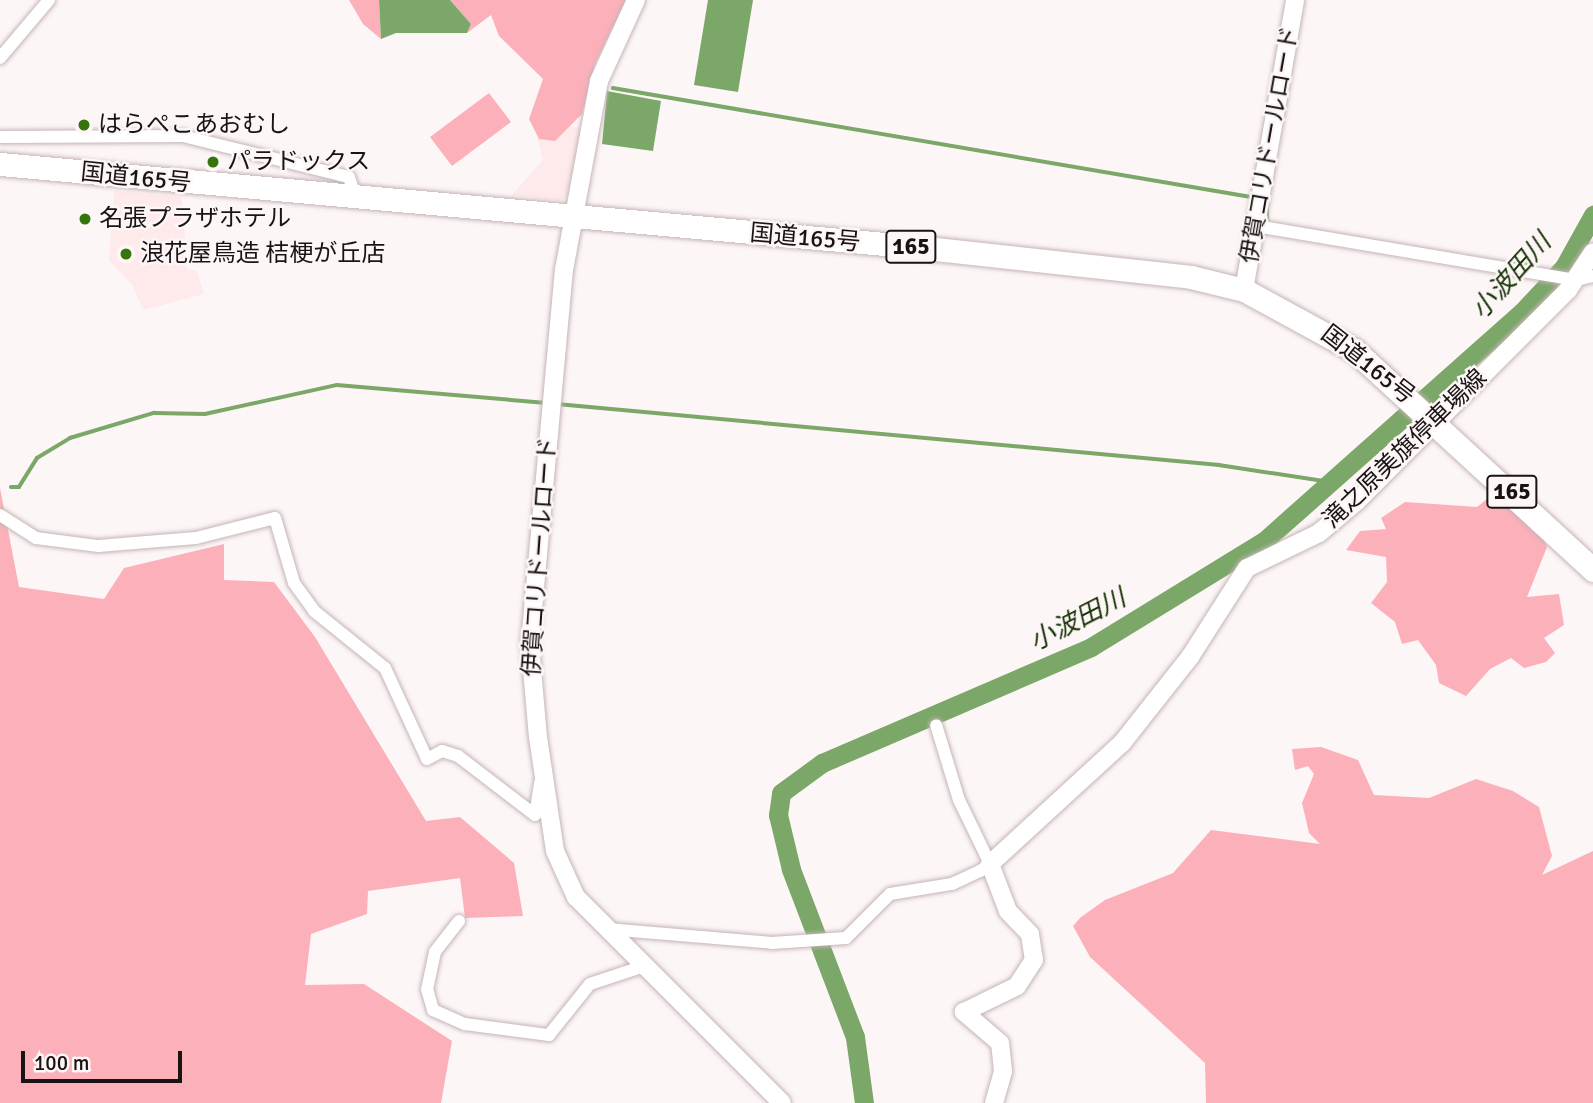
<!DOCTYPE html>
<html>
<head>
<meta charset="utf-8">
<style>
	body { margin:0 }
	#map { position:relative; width:1593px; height:1103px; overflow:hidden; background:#fdf6f6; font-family:Signika,"Noto Sans JP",sans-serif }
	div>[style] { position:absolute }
	.built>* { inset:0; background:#fee9eb }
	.green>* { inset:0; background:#fcb0ba }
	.water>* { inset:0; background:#7ba768 }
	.stream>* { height:3.5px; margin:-1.75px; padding:0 1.75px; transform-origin:1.75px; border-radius:1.75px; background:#7ba768 }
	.river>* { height:19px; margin:-9.5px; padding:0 9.5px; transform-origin:9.5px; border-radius:9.5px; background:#7ba768 }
	.roads { filter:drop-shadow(0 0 2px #c5b4b6) drop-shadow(0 0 2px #c5b4b6) }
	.street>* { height:12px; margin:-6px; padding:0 6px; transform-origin:6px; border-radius:6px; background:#fff }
	.secondary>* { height:18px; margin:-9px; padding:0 9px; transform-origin:9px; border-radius:9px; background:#fff }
	.highway>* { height:23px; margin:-11.5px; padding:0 11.5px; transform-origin:11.5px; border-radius:11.5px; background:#fff }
	.dots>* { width:19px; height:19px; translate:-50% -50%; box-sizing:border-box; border:4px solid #fdf6f6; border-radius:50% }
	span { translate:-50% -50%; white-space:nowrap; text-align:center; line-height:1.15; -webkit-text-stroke:5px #fdf6f6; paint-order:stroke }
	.shield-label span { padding:2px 5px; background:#fdf6f6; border:2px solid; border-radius:5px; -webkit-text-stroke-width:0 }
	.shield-label { font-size:23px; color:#191314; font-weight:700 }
	.poi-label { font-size:24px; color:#191314 }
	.left { translate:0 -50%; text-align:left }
	.street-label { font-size:24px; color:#191314 }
	.water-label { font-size:26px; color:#163306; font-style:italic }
	.scale { position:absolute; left:21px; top:1051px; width:161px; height:32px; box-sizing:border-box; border:4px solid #191314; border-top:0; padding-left:9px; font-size:21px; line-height:24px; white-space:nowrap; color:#191314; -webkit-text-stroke:5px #fdf6f6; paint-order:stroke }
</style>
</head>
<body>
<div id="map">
	<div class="built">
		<div style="clip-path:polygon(569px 126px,582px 128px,569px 194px,561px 201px,512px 195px,543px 160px,537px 137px,555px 140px)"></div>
		<div style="clip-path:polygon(114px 191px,182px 197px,187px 269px,197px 271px,204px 294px,143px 310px,132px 284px,109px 261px)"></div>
	</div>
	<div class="green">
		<div style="clip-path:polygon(349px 0,379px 0,381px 39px,363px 24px)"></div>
		<div style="clip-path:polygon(450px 0,626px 0,595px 64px,582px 114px,555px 141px,539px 139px,529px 119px,543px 79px,499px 36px,491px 15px,467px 33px,471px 24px)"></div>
		<div style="clip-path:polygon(489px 93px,511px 122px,452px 166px,430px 137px)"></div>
		<div style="clip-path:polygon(1509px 481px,1541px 506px,1539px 528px,1547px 547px,1527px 597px,1559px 594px,1564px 625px,1544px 638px,1555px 653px,1546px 662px,1524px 668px,1511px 658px,1490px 669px,1466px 696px,1439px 683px,1436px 665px,1418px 640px,1402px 644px,1395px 622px,1371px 603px,1387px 582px,1386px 557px,1346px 550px,1360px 531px,1386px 529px,1381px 518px,1405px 502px,1477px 507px)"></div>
		<div style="clip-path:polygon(0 488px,19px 587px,104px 599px,124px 568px,224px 544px,224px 580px,274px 582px,315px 637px,426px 821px,460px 817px,514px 863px,523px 916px,465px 918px,460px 878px,368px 891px,367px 914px,311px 934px,305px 985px,364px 984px,452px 1041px,441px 1103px,0 1103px)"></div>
		<div style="clip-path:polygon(1321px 747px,1358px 760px,1374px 795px,1429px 798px,1476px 779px,1513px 791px,1539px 807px,1552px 856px,1542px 875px,1593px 851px,1593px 1103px,1206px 1103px,1205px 1063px,1090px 957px,1073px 926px,1081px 917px,1105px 900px,1173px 873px,1211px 830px,1320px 844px,1309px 833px,1302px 803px,1314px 774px,1308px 766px,1295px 770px,1292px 749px)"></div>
	</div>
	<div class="water">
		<div style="clip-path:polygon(379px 0,450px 0,471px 24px,467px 33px,396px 33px,381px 39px)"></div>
		<div style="clip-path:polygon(708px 0,753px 0,738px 92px,694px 85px)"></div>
		<div style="clip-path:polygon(607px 91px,661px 101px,653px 151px,602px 144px)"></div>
	</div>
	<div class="stream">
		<div style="left:613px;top:88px;width:647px;rotate:9.7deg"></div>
		<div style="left:1267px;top:208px;width:14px;rotate:86deg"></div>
		<div style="left:1514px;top:264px;width:22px;rotate:-3deg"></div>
		<div style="left:557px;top:404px;width:665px;rotate:5.26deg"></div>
		<div style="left:1219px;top:465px;width:119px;rotate:8.7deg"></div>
		<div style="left:11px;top:487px;width:8px"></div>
		<div style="left:19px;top:487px;width:34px;rotate:-58deg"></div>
		<div style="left:37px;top:458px;width:39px;rotate:-31deg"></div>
		<div style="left:70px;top:438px;width:88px;rotate:-16.6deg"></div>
		<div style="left:154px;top:413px;width:51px;rotate:1.1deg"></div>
		<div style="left:205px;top:414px;width:135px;rotate:-12.4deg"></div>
		<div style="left:337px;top:385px;width:210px;rotate:4.9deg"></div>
	</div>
	<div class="river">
		<div style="left:864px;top:1103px;width:67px;rotate:-97.8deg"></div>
		<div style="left:855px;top:1037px;width:180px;rotate:-110.9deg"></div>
		<div style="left:791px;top:869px;width:56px;rotate:-103.5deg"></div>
		<div style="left:778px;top:815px;width:22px;rotate:-82deg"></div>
		<div style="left:781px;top:793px;width:51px;rotate:-36.2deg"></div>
		<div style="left:822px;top:763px;width:293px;rotate:-23.3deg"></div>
		<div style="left:1091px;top:647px;width:203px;rotate:-31.5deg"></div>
		<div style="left:1264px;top:541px;width:345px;rotate:-41.6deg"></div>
		<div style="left:1522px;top:312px;width:62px;rotate:-47deg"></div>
		<div style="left:1564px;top:267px;width:60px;rotate:-60.9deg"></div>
	</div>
	<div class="roads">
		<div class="street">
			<div style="left:0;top:58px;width:76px;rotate:-49.8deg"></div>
			<div style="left:0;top:137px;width:183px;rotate:-0.3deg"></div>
			<div style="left:183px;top:136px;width:171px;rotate:13.9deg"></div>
			<div style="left:349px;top:177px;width:20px;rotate:72deg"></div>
			<div style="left:1256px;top:226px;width:325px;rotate:9.6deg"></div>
			<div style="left:1576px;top:280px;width:17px;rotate:-13deg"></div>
			<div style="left:0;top:515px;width:43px;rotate:32.6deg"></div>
			<div style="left:36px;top:538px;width:63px;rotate:7.4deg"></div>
			<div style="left:98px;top:546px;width:98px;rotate:-4.7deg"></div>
			<div style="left:196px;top:538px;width:81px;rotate:-14.2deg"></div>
			<div style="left:275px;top:518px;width:68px;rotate:73.7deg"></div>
			<div style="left:294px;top:583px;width:34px;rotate:54deg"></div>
			<div style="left:314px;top:611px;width:91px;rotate:38.8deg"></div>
			<div style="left:385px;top:668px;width:100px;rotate:65.2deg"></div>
			<div style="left:427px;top:759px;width:17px;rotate:-28deg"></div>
			<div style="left:442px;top:751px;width:17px;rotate:17deg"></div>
			<div style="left:458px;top:756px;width:97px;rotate:37.5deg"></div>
			<div style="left:535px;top:815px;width:33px;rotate:-81deg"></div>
			<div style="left:459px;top:921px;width:39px;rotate:128deg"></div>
			<div style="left:435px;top:952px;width:38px;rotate:102deg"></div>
			<div style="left:427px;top:989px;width:22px;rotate:74deg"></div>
			<div style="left:433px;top:1010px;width:35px;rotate:24deg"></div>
			<div style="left:465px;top:1024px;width:85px;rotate:7.5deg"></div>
			<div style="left:549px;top:1035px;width:65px;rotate:-51.2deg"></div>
			<div style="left:590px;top:984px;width:54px;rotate:-18.4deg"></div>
			<div style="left:607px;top:929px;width:166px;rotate:4.8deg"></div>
			<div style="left:772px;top:943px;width:74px;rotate:-3.9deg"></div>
			<div style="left:846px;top:938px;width:62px;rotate:-45deg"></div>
			<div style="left:890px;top:894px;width:63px;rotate:-9.2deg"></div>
			<div style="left:952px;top:884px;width:31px;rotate:-25deg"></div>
			<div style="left:980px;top:871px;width:12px;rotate:-35deg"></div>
			<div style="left:990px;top:864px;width:71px;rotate:-115.8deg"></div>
			<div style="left:959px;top:800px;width:78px;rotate:-107deg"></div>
		</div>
		<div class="secondary">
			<div style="left:636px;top:0;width:89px;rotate:114.6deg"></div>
			<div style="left:599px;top:81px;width:191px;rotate:100.5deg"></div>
			<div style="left:564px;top:269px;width:379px;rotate:95.2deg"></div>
			<div style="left:530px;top:646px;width:91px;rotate:85deg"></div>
			<div style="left:538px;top:737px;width:115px;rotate:81.5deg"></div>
			<div style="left:555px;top:851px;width:51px;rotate:65.5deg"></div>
			<div style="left:576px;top:897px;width:291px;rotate:45deg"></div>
			<div style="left:1244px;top:290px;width:294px;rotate:-80deg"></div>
			<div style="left:994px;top:1103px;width:33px;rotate:-74deg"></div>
			<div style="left:1003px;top:1071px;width:28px;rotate:-96deg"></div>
			<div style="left:1000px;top:1043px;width:48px;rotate:-139.3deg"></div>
			<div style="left:964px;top:1012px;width:59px;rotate:-26.1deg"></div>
			<div style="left:1017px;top:986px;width:31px;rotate:-57deg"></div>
			<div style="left:1034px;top:960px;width:26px;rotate:-99deg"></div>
			<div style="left:1030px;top:934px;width:32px;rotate:-134deg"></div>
			<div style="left:1008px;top:911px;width:50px;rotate:-111deg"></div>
			<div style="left:990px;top:864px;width:179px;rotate:-42.5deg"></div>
			<div style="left:1122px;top:743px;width:110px;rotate:-51.7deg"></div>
			<div style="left:1190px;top:657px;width:106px;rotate:-57.4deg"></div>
			<div style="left:1247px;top:568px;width:80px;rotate:-25.9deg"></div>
			<div style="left:1319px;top:533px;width:50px;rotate:-40.1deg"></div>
			<div style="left:1357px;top:501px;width:298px;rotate:-45deg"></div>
			<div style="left:1568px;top:290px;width:45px;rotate:-56.7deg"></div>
		</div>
		<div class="highway">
			<div style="left:0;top:164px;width:921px;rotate:5.17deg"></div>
			<div style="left:917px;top:247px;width:276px;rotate:6.2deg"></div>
			<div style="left:1191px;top:277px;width:55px;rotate:13.8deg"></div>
			<div style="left:1244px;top:290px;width:125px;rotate:28.6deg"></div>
			<div style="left:1354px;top:350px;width:325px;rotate:42.6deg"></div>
		</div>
	</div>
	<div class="dots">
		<div style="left:84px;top:125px;background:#36740c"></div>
		<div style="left:213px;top:162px;background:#36740c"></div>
		<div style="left:85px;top:219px;background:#36740c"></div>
		<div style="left:126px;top:254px;background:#36740c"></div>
	</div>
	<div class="shield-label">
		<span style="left:911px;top:247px">165</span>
		<span style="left:1512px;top:492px">165</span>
	</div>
	<div class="poi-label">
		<span class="left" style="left:98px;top:125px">はらぺこあおむし</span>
		<span class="left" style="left:227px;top:162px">パラドックス</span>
		<span class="left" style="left:99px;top:219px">名張プラザホテル</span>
		<span class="left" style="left:140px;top:254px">浪花屋鳥造 桔梗が丘店</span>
	</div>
	<div class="street-label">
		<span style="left:1270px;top:145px;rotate:-80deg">伊賀コリドールロード</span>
		<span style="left:136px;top:178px;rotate:6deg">国道165号</span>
		<span style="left:805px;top:238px;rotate:5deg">国道165号</span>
		<span style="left:1368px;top:365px;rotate:38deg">国道165号</span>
		<span style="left:1405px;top:449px;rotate:-44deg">滝之原美旗停車場線</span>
		<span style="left:540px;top:557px;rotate:-86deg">伊賀コリドールロード</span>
	</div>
	<div class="water-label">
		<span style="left:1512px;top:277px;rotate:-48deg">小波田川</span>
		<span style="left:1078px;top:621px;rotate:-27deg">小波田川</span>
	</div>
	<div class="scale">100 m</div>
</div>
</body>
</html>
